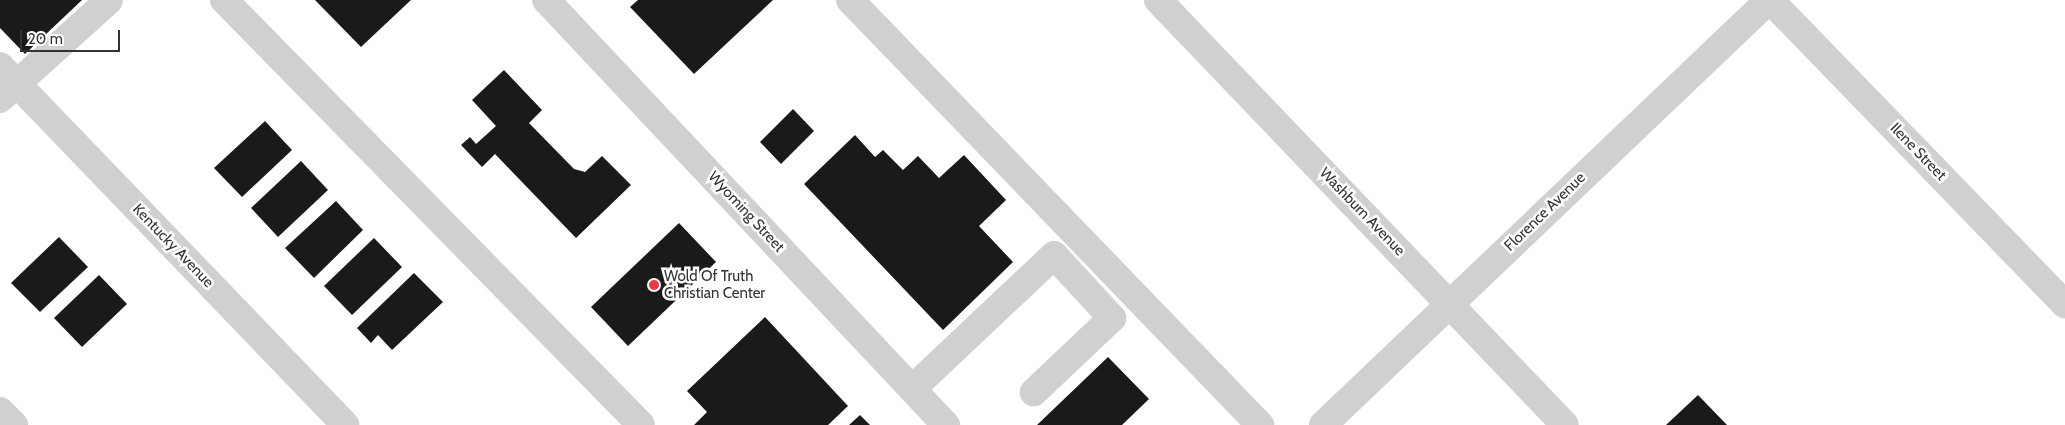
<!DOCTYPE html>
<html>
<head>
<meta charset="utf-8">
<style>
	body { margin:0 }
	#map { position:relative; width:2065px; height:425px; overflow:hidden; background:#fff; font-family:Cabin,sans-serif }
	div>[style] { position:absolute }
	.building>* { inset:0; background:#1a1a1a }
	.minor>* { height:28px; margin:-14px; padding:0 14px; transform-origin:14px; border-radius:14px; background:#d0d0d0 }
	.dots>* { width:14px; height:14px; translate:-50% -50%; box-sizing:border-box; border:2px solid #fff; border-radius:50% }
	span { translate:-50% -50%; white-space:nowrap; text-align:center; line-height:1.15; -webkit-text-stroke:5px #fff; paint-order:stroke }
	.street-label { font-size:15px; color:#333 }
	.poi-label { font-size:15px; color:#333 }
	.left { translate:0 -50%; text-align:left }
	.scale { position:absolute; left:20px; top:30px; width:100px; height:22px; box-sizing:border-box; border:2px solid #333; border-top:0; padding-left:6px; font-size:15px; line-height:18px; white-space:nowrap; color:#333; -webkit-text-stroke:4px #fff; paint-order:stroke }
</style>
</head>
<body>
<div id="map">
	<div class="building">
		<div style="clip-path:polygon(0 0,82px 0,25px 54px,0 28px)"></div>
		<div style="clip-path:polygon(315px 0,411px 0,361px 47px)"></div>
		<div style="clip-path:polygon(638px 0,773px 0,694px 74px,630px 7px)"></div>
		<div style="clip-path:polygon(504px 70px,542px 110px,529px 123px,574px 169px,585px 172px,602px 156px,631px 185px,576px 238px,495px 154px,482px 167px,461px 145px,470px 137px,476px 144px,496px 126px,472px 100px)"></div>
		<div style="clip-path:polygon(793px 109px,814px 131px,781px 164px,760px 142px)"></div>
		<div style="clip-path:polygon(265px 121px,292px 150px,242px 197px,214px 168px)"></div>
		<div style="clip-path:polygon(855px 135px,875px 157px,883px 150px,903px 170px,918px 156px,939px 178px,964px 155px,1006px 200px,979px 226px,1013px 262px,943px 330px,804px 184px)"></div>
		<div style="clip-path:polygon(301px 161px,328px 190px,278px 237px,251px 208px)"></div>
		<div style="clip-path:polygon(336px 201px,363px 230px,314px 278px,285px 248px)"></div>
		<div style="clip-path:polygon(679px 223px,716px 262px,628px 346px,591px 307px)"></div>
		<div style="clip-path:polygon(59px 237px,88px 267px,40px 312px,11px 283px)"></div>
		<div style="clip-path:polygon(374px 238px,402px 267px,352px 315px,324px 286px)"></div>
		<div style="clip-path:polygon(414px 273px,443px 302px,392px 350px,378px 335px,371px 343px,357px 328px)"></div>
		<div style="clip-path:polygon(99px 275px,127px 304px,82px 347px,54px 318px)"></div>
		<div style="clip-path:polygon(765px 317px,848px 406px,828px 425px,694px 425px,707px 412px,687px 391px)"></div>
		<div style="clip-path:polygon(1108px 357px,1149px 399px,1122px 425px,1037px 425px)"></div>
		<div style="clip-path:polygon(1698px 395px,1727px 425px,1666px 425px)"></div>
		<div style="clip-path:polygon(860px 415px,870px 425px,849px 425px)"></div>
	</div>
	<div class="minor">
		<div style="left:224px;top:0;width:595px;rotate:45.54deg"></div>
		<div style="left:546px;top:0;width:584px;rotate:46.74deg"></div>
		<div style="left:850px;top:0;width:591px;rotate:46.03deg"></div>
		<div style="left:1158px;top:0;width:588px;rotate:46.24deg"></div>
		<div style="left:1770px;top:0;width:424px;rotate:45.9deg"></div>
		<div style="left:0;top:66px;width:498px;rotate:46.1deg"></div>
		<div style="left:0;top:99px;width:147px;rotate:-42.2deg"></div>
		<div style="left:912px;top:389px;width:195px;rotate:-43.3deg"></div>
		<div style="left:1054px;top:255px;width:86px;rotate:47.4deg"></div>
		<div style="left:1112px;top:318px;width:108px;rotate:136.5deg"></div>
		<div style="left:0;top:411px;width:20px;rotate:45deg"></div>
		<div style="left:1323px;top:425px;width:616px;rotate:-43.62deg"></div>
	</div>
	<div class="dots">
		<div style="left:654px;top:285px;background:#e63946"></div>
	</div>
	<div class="street-label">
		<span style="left:1918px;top:152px;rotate:46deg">Ilene Street</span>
		<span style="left:746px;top:212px;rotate:47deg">Wyoming Street</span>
		<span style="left:1362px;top:212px;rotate:46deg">Washburn Avenue</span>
		<span style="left:1545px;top:212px;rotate:-44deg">Florence Avenue</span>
		<span style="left:173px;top:246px;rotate:46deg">Kentucky Avenue</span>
	</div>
	<div class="poi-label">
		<span class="left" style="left:664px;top:285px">Wold Of Truth<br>Christian Center</span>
	</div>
	<div class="scale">20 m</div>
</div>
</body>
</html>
